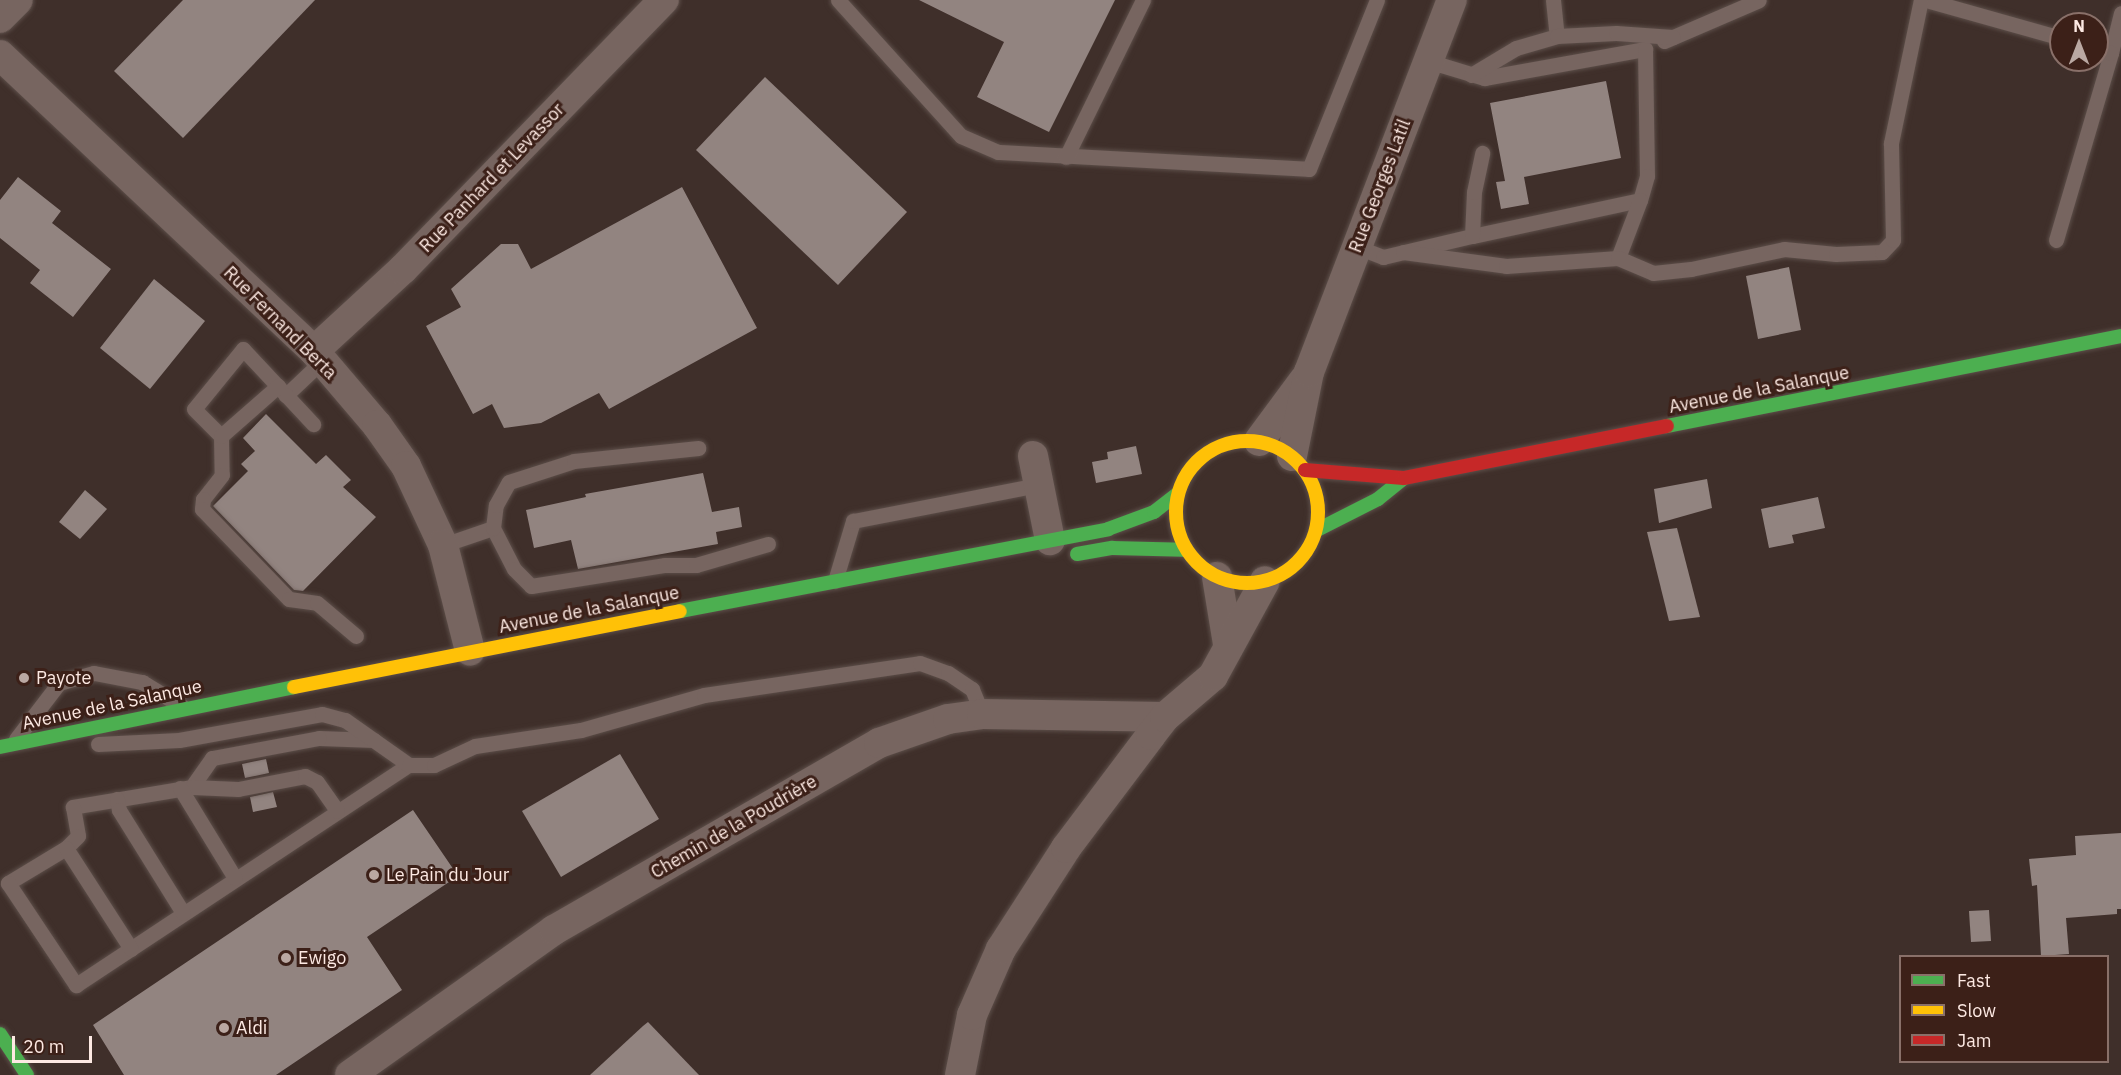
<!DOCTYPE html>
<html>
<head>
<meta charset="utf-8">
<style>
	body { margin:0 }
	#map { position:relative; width:2121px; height:1075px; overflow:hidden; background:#3f2f2a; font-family:"IBM Plex Sans",sans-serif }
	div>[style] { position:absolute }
	.building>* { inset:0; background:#928480 }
	.roads { filter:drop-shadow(0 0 2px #5c4e49) drop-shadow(0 0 2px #5c4e49) }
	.lane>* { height:15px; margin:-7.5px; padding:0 7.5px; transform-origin:7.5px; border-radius:7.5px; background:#776560 }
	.street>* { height:30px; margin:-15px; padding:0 15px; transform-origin:15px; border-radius:15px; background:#776560 }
	.fast>* { height:14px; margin:-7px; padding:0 7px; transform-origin:7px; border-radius:7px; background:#4caf50 }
	.slow>* { height:14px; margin:-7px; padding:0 7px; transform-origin:7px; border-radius:7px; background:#ffc107 }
	.slow>.ring { margin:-7px; padding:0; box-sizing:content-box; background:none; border:14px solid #ffc107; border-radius:50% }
	.jam>* { height:14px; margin:-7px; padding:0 7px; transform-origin:7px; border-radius:7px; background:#c62828 }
	.dots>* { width:16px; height:16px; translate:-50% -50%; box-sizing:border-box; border:3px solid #3c2018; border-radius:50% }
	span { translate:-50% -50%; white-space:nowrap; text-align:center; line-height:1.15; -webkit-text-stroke:6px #3c2018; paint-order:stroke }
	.street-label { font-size:18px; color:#fde9e3 }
	.poi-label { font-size:18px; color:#fde9e3 }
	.left { translate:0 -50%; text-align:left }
	.legend { position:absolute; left:1899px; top:955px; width:210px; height:108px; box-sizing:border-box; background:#3c2018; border:2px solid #897069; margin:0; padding:8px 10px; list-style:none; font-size:18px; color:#fde9e3 }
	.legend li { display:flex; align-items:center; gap:12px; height:30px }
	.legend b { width:30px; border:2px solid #897069 }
	.north { position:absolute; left:2049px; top:12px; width:60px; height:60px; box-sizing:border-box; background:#3c2018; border:2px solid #897069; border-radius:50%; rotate:0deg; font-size:16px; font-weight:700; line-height:24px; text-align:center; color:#fde9e3 }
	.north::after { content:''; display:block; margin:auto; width:21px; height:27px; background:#baa8a2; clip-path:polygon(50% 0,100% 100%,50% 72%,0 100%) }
	.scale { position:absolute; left:12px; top:1036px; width:80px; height:27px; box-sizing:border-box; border:3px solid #fde9e3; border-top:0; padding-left:8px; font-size:18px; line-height:21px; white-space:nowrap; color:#fde9e3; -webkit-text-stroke:4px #3c2018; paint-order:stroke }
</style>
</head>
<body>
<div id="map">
	<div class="building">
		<div style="clip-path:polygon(183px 0,315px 0,183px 138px,114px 71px)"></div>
		<div style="clip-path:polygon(919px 0,1115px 0,1049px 132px,977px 97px,1004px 42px)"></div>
		<div style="clip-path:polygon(765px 77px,907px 212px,838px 285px,696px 150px)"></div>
		<div style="clip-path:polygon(1606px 81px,1621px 158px,1524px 177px,1529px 204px,1501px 209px,1496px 182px,1505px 181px,1490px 103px)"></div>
		<div style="clip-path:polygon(18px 177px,61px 211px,52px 223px,111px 269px,73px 317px,30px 283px,40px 270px,0 238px,0 200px)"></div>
		<div style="clip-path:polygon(682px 187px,757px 328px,609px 409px,599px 393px,541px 423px,504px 428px,492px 404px,473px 414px,426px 326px,461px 307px,451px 289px,501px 244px,518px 244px,531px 269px)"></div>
		<div style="clip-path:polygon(1789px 267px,1801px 330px,1758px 339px,1746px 276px)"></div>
		<div style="clip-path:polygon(154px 279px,205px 321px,150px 389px,100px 348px)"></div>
		<div style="clip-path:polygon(266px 414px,316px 464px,326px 455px,351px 480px,343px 487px,376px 517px,303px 591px,294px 590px,213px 506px,248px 471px,241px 464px,255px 451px,243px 438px)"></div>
		<div style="clip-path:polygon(1136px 446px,1142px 474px,1096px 483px,1092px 462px,1108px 459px,1107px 452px)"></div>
		<div style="clip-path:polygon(703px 473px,712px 512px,739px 507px,742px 527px,716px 532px,718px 544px,578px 569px,571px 540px,534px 548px,526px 510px,586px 497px,585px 494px)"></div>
		<div style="clip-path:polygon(1707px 479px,1712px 508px,1659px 523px,1654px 489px)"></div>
		<div style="clip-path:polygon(85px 490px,107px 509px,80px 539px,59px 522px)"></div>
		<div style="clip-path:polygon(1818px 497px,1825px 528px,1792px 535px,1794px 543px,1769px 548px,1761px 509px)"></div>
		<div style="clip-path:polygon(1677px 528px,1700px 617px,1669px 621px,1647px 532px)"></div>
		<div style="clip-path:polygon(620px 754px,659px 819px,561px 877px,522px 811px)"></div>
		<div style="clip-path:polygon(266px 759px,269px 773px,245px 778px,242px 764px)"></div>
		<div style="clip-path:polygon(273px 792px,277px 807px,253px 812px,250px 797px)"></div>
		<div style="clip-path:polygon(413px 810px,458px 876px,367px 937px,402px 990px,276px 1075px,124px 1075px,93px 1025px)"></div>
		<div style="clip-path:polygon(2121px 833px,2121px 909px,2117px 909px,2117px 914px,2066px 918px,2069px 954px,2041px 956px,2037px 885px,2032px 886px,2029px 859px,2076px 855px,2075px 836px)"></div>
		<div style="clip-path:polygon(1989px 910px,1991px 941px,1971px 942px,1969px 911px)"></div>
		<div style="clip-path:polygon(648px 1022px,699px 1075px,590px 1075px,643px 1026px)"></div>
	</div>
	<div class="roads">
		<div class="lane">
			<div style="left:838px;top:0;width:183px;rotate:47.9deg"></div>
			<div style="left:961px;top:136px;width:40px;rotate:23.4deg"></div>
			<div style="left:998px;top:152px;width:311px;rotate:3.1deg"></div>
			<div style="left:1309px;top:169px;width:182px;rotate:-68.1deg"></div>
			<div style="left:1553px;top:0;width:36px;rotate:84deg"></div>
			<div style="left:1926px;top:0;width:140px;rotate:15.7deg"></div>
			<div style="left:1664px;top:41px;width:103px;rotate:-23.3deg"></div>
			<div style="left:2111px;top:53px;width:41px;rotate:-76deg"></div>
			<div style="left:1428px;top:61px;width:59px;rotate:16.9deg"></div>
			<div style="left:1484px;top:78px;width:164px;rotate:-10.2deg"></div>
			<div style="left:1645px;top:49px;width:127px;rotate:89.1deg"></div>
			<div style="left:1647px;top:176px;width:25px;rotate:106deg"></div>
			<div style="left:1640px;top:200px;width:172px;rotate:167.9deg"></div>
			<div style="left:1471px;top:75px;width:52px;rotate:-31deg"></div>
			<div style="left:1516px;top:48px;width:43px;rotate:-16.3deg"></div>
			<div style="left:1557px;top:36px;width:59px;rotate:-2.9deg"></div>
			<div style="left:1616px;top:33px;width:57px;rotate:4deg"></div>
			<div style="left:1066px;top:157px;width:175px;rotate:-63.9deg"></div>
			<div style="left:2056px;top:240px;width:195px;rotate:-73.6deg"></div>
			<div style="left:2111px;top:53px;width:15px;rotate:-164deg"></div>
			<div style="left:1357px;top:247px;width:28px;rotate:21deg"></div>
			<div style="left:1383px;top:257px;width:91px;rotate:-13.3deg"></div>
			<div style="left:1472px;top:236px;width:44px;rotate:-87.4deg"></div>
			<div style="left:1474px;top:192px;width:40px;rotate:-78deg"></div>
			<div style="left:1403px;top:252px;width:104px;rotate:7.7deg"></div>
			<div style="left:1506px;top:266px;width:112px;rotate:-4.1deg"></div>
			<div style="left:1618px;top:258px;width:62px;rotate:-69.2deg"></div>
			<div style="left:1618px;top:258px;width:38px;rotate:23deg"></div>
			<div style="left:1653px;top:273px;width:38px;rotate:-6deg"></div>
			<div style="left:1691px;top:269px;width:95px;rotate:-12.1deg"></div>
			<div style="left:1784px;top:249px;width:52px;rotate:5.5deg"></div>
			<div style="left:1836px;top:254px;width:46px;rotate:-2.5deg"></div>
			<div style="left:1882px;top:252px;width:16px;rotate:-47deg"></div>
			<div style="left:1893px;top:240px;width:97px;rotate:-91.2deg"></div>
			<div style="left:1891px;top:143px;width:146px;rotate:-78.2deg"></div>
			<div style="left:322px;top:361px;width:50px;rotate:136.6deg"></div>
			<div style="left:286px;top:395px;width:63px;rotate:-133.1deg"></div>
			<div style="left:243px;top:349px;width:77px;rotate:129.2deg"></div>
			<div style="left:194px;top:409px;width:38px;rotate:45deg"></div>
			<div style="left:221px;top:436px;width:39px;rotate:89deg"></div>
			<div style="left:222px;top:475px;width:31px;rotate:128deg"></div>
			<div style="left:203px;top:499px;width:10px;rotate:96deg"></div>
			<div style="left:202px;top:509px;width:125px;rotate:46deg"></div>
			<div style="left:289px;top:599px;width:28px;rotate:8deg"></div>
			<div style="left:317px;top:603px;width:51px;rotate:40.2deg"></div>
			<div style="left:286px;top:395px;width:40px;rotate:47deg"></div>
			<div style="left:221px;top:436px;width:76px;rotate:-41.3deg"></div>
			<div style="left:493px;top:528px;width:46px;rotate:62.9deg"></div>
			<div style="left:514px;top:569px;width:24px;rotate:45deg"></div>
			<div style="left:531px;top:586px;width:136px;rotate:-8.9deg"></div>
			<div style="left:665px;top:565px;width:31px"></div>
			<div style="left:696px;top:565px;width:75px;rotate:-16.3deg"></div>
			<div style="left:443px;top:545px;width:53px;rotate:-18.8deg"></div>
			<div style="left:493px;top:528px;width:23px;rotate:-83deg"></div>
			<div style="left:496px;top:505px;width:26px;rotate:-61deg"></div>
			<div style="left:509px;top:482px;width:68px;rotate:-17.9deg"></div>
			<div style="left:574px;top:461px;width:125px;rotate:-6deg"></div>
			<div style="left:835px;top:581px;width:63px;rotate:-73.3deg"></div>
			<div style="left:853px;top:521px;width:189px;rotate:-11deg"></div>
			<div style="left:16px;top:739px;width:71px;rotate:-52.5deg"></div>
			<div style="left:59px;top:683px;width:36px;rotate:-16deg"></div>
			<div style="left:94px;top:673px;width:49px;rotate:10.6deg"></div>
			<div style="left:142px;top:682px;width:48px;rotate:31.4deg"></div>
			<div style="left:374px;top:740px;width:55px;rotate:-177.9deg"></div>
			<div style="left:319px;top:738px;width:109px;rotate:169.4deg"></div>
			<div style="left:212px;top:758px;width:35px;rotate:125deg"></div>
			<div style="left:192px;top:787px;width:121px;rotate:170.5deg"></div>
			<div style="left:73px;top:807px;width:29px;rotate:80deg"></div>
			<div style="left:78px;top:836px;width:17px;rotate:135deg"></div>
			<div style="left:66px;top:848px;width:68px;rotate:148.9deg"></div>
			<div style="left:8px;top:883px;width:123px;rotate:56.3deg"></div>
			<div style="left:76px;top:985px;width:399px;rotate:-33.5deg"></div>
			<div style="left:98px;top:744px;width:81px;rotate:-2.8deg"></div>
			<div style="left:179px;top:740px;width:145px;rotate:-10.3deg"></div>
			<div style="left:322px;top:714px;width:24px;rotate:15deg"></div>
			<div style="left:345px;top:720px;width:78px;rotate:35.1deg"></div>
			<div style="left:409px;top:765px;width:25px"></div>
			<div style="left:434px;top:765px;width:45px;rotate:-24.9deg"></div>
			<div style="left:475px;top:746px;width:107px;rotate:-8.6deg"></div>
			<div style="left:581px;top:730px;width:128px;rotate:-15.9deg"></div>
			<div style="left:704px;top:695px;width:218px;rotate:-8.4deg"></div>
			<div style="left:920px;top:663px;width:30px;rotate:20deg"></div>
			<div style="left:948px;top:673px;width:29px;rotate:34deg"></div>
			<div style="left:972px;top:689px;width:27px;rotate:68deg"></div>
			<div style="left:192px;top:787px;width:46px;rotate:2.5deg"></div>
			<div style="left:238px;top:789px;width:68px;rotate:-11deg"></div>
			<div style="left:305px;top:776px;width:13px;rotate:27deg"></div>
			<div style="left:317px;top:782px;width:35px;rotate:55deg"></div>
			<div style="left:180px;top:788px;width:105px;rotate:58.6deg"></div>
			<div style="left:117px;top:799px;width:11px;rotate:80deg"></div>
			<div style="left:119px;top:810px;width:121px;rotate:58.1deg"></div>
			<div style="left:66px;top:848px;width:120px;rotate:57.2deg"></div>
		</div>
		<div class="street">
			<div style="left:0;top:18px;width:25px;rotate:-45deg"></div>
			<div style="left:0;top:55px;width:432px;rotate:43.3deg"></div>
			<div style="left:314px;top:351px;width:97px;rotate:49.6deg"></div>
			<div style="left:377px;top:425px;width:50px;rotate:54.7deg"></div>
			<div style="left:406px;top:466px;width:87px;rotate:64.9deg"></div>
			<div style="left:443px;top:545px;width:109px;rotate:75.7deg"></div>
			<div style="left:314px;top:351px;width:121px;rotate:-42.7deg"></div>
			<div style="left:403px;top:269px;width:375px;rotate:-45.9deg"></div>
			<div style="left:1259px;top:441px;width:76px;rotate:-53.6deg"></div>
			<div style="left:1033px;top:456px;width:86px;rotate:78.6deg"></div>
			<div style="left:1292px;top:456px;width:86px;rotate:-78.6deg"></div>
			<div style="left:1309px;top:372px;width:399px;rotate:-69deg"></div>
			<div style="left:1217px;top:577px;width:68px;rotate:80.7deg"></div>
			<div style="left:350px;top:1075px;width:250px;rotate:-35.4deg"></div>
			<div style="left:554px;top:930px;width:375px;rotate:-29.9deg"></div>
			<div style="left:879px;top:743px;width:73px;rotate:-19.2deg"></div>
			<div style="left:948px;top:719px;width:34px;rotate:-8deg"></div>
			<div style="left:982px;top:714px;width:183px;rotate:0.9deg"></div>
			<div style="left:960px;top:1075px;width:61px;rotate:-78.7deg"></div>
			<div style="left:972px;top:1015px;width:72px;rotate:-66.3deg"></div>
			<div style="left:1001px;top:949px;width:120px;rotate:-57.2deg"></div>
			<div style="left:1066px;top:848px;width:141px;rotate:-53deg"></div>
			<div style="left:1151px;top:735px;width:23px;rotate:-52deg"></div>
			<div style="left:1165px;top:717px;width:63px;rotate:-40.5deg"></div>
			<div style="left:1213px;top:676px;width:108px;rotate:-61.3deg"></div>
		</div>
		<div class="fast">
			<div style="left:1667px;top:426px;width:463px;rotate:-11.2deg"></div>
			<div style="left:1317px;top:530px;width:68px;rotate:-26.9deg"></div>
			<div style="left:1378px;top:499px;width:33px;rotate:-39deg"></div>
			<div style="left:1077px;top:554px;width:36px;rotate:-10deg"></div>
			<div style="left:1112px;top:548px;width:74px;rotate:1.5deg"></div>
			<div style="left:680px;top:611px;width:436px;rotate:-10.8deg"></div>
			<div style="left:1108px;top:529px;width:49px;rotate:-20.3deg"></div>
			<div style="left:1154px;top:512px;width:29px;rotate:-38deg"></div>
			<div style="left:0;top:747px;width:300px;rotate:-11.5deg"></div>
			<div style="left:0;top:1034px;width:49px;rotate:56.6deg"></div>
		</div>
		<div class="slow">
			<div class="ring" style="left:1176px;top:441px;width:128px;height:128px"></div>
			<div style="left:294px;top:687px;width:393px;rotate:-11.1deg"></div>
		</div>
		<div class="jam">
			<div style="left:1305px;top:470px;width:99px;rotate:4.6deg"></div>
			<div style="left:1404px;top:478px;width:268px;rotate:-11.2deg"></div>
		</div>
	</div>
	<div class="dots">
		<div style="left:24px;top:678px;background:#baa8a2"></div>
		<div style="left:374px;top:875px;background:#baa8a2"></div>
		<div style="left:286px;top:958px;background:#baa8a2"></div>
		<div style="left:224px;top:1028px;background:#baa8a2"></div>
	</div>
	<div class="street-label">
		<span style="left:492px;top:178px;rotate:-46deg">Rue Panhard et Levassor</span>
		<span style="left:1380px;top:186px;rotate:-69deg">Rue Georges Latil</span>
		<span style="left:280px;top:323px;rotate:45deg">Rue Fernand Berta</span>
		<span style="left:1759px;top:390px;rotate:-11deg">Avenue de la Salanque</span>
		<span style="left:589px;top:610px;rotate:-11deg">Avenue de la Salanque</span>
		<span style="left:112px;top:705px;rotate:-12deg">Avenue de la Salanque</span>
		<span style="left:734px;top:827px;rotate:-30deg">Chemin de la Poudrière</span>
	</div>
	<div class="poi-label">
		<span class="left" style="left:36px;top:678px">Payote</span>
		<span class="left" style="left:386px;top:875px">Le Pain du Jour</span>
		<span class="left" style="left:298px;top:958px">Ewigo</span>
		<span class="left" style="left:236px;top:1028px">Aldi</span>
	</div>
	<ul class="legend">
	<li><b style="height:8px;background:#4caf50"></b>Fast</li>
	<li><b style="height:8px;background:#ffc107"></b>Slow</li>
	<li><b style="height:8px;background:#c62828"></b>Jam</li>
	</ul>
	<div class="north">N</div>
	<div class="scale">20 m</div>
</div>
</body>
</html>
